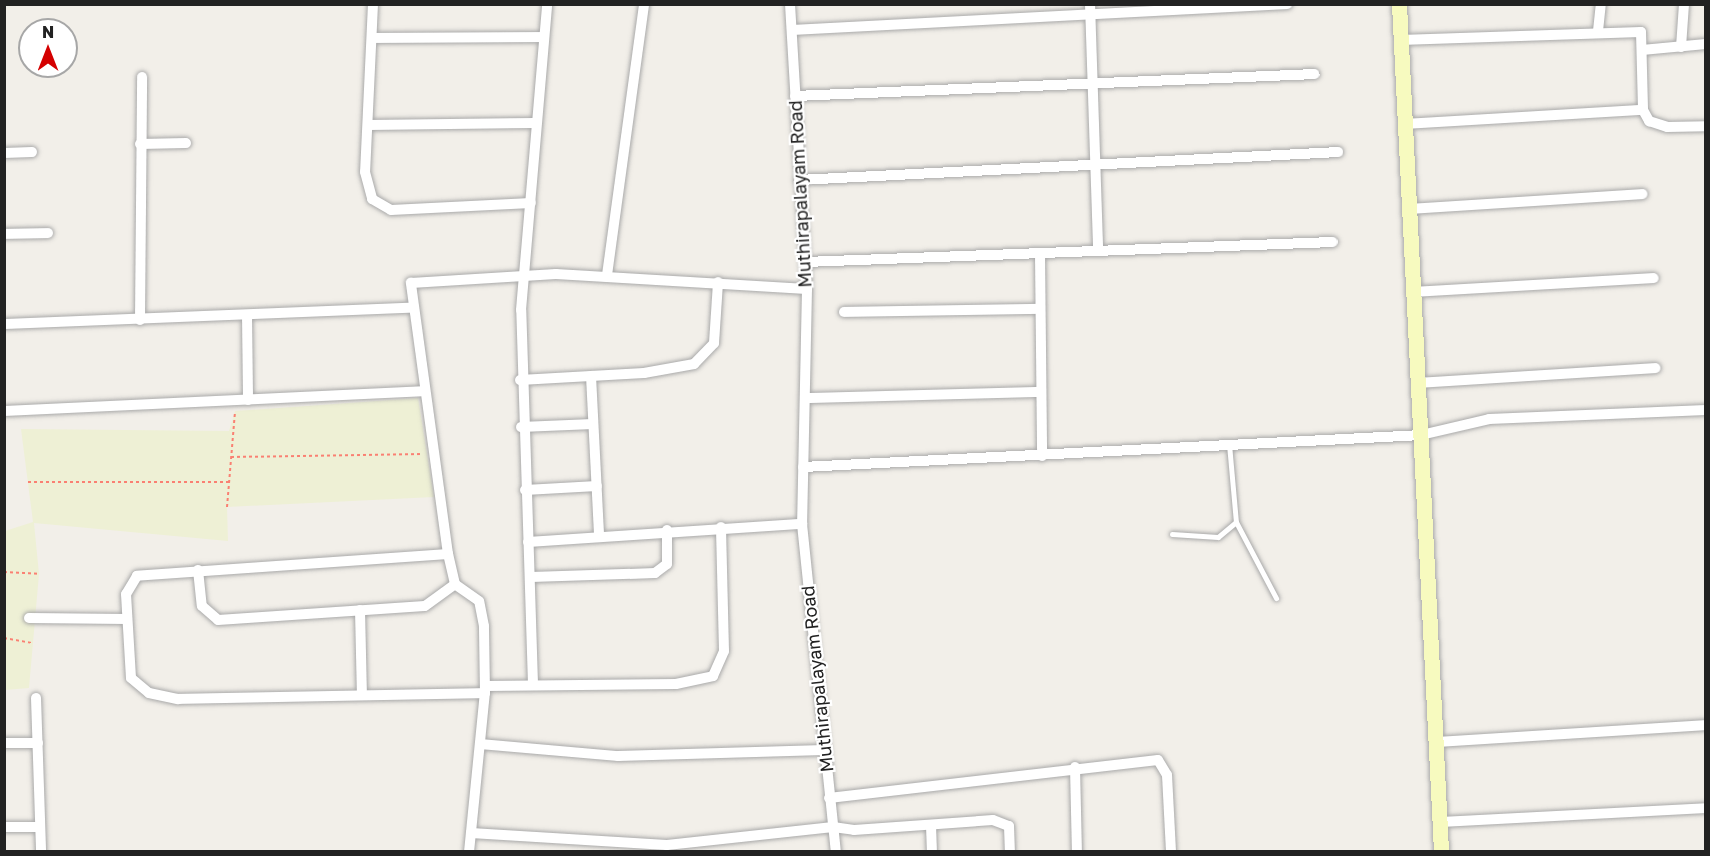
<!DOCTYPE html>
<html>
<head>
<meta charset="utf-8">
<style>
	body { margin:0 }
	#map { position:relative; width:1710px; height:856px; overflow:hidden; background:#f2efe9; font-family:"Golos Text",sans-serif }
	div>[style] { position:absolute }
	.farmland>* { inset:0; background:#eef0d5 }
	.path>* { height:2px; margin-top:-1px; transform-origin:0; background:repeating-linear-gradient(90deg,#fa8072 0 3px,transparent 0 6px) }
	.roads { filter:drop-shadow(0 0 2px #a9a9a9) drop-shadow(0 0 2px #a9a9a9) }
	.lane>* { height:5px; margin:-2.5px; padding:0 2.5px; transform-origin:2.5px; border-radius:2.5px; background:#fff }
	.street>* { height:10px; margin:-5px; padding:0 5px; transform-origin:5px; border-radius:5px; background:#fff }
	.secondary>* { height:15px; margin:-7.5px; padding:0 7.5px; transform-origin:7.5px; border-radius:7.5px; background:#f7fabf }
	span { translate:-50% -50%; white-space:nowrap; text-align:center; line-height:1.15; -webkit-text-stroke:4.5px #fff; paint-order:stroke }
	.street-label { font-size:18px; color:#222 }
	.frame { position:absolute; inset:0; border:6px solid #222; pointer-events:none }
	.north { position:absolute; left:18px; top:18px; width:60px; height:60px; box-sizing:border-box; background:#fff; border:2px solid #a7a7a7; border-radius:50%; rotate:0deg; font-size:16px; font-weight:700; line-height:24px; text-align:center; color:#222 }
	.north::after { content:''; display:block; margin:auto; width:21px; height:27px; background:#d40000; clip-path:polygon(50% 0,100% 100%,50% 72%,0 100%) }
</style>
</head>
<body>
<div id="map">
	<div class="farmland">
		<div style="clip-path:polygon(418px 398px,434px 497px,227px 507px,228px 541px,34px 523px,39px 574px,29px 688px,5px 690px,5px 531px,33px 522px,21px 429px,229px 431px,235px 411px)"></div>
	</div>
	<div class="path">
		<div style="left:231px;top:457px;width:192px;rotate:-0.9deg"></div>
		<div style="left:28px;top:482px;width:201px"></div>
		<div style="left:227px;top:507px;width:96px;rotate:-85.2deg"></div>
		<div style="left:4px;top:572px;width:35px;rotate:3deg"></div>
		<div style="left:4px;top:638px;width:28px;rotate:10deg"></div>
	</div>
	<div class="roads">
		<div class="lane">
			<div style="left:1229px;top:444px;width:78px;rotate:84.9deg"></div>
			<div style="left:1236px;top:522px;width:86px;rotate:62.2deg"></div>
			<div style="left:1172px;top:534px;width:46px;rotate:3.7deg"></div>
			<div style="left:1218px;top:537px;width:23px;rotate:-40deg"></div>
		</div>
		<div class="street">
			<div style="left:373px;top:4px;width:168px;rotate:92.7deg"></div>
			<div style="left:365px;top:172px;width:28px;rotate:75deg"></div>
			<div style="left:372px;top:199px;width:22px;rotate:30deg"></div>
			<div style="left:391px;top:210px;width:140px;rotate:-2.9deg"></div>
			<div style="left:790px;top:4px;width:286px;rotate:86.6deg"></div>
			<div style="left:807px;top:289px;width:235px;rotate:91.2deg"></div>
			<div style="left:802px;top:524px;width:330px;rotate:84.1deg"></div>
			<div style="left:1090px;top:4px;width:247px;rotate:88.1deg"></div>
			<div style="left:792px;top:30px;width:496px;rotate:-3deg"></div>
			<div style="left:1598px;top:31px;width:27px;rotate:-84deg"></div>
			<div style="left:372px;top:38px;width:172px;rotate:-0.3deg"></div>
			<div style="left:1400px;top:40px;width:241px;rotate:-1.9deg"></div>
			<div style="left:1641px;top:32px;width:78px;rotate:88.5deg"></div>
			<div style="left:1643px;top:110px;width:13px;rotate:61deg"></div>
			<div style="left:1649px;top:121px;width:19px;rotate:18deg"></div>
			<div style="left:1667px;top:127px;width:39px;rotate:-1deg"></div>
			<div style="left:1681px;top:47px;width:43px;rotate:-86deg"></div>
			<div style="left:1642px;top:50px;width:64px;rotate:-5.4deg"></div>
			<div style="left:795px;top:96px;width:520px;rotate:-2.42deg"></div>
			<div style="left:1405px;top:124px;width:238px;rotate:-3.4deg"></div>
			<div style="left:368px;top:125px;width:167px;rotate:-0.7deg"></div>
			<div style="left:140px;top:144px;width:46px;rotate:-1.2deg"></div>
			<div style="left:4px;top:153px;width:28px;rotate:-2deg"></div>
			<div style="left:799px;top:180px;width:540px;rotate:-2.97deg"></div>
			<div style="left:1410px;top:209px;width:233px;rotate:-3.7deg"></div>
			<div style="left:4px;top:234px;width:44px;rotate:-1.3deg"></div>
			<div style="left:1040px;top:254px;width:202px;rotate:89.4deg"></div>
			<div style="left:805px;top:262px;width:528px;rotate:-2.17deg"></div>
			<div style="left:607px;top:275px;width:274px;rotate:-82.2deg"></div>
			<div style="left:1413px;top:292px;width:241px;rotate:-3.3deg"></div>
			<div style="left:844px;top:312px;width:196px;rotate:-0.9deg"></div>
			<div style="left:247px;top:315px;width:85px;rotate:89.3deg"></div>
			<div style="left:140px;top:320px;width:243px;rotate:-89.5deg"></div>
			<div style="left:4px;top:324px;width:406px;rotate:-2.3deg"></div>
			<div style="left:591px;top:376px;width:160px;rotate:87.1deg"></div>
			<div style="left:520px;top:380px;width:124px;rotate:-3.2deg"></div>
			<div style="left:644px;top:373px;width:51px;rotate:-10.2deg"></div>
			<div style="left:694px;top:364px;width:29px;rotate:-46deg"></div>
			<div style="left:714px;top:343px;width:61px;rotate:-86.2deg"></div>
			<div style="left:1418px;top:383px;width:238px;rotate:-3.6deg"></div>
			<div style="left:806px;top:398px;width:234px;rotate:-1.5deg"></div>
			<div style="left:4px;top:411px;width:419px;rotate:-2.7deg"></div>
			<div style="left:521px;top:427px;width:72px;rotate:-2.4deg"></div>
			<div style="left:803px;top:467px;width:619px;rotate:-2.96deg"></div>
			<div style="left:1421px;top:435px;width:70px;rotate:-13.2deg"></div>
			<div style="left:1489px;top:419px;width:217px;rotate:-2.4deg"></div>
			<div style="left:525px;top:490px;width:72px;rotate:-3.2deg"></div>
			<div style="left:528px;top:542px;width:275px;rotate:-3.8deg"></div>
			<div style="left:448px;top:554px;width:312px;rotate:176deg"></div>
			<div style="left:137px;top:576px;width:21px;rotate:121deg"></div>
			<div style="left:126px;top:594px;width:84px;rotate:86.6deg"></div>
			<div style="left:131px;top:678px;width:23px;rotate:40deg"></div>
			<div style="left:149px;top:693px;width:30px;rotate:12deg"></div>
			<div style="left:178px;top:699px;width:307px;rotate:-1.1deg"></div>
			<div style="left:198px;top:570px;width:36px;rotate:84deg"></div>
			<div style="left:202px;top:606px;width:21px;rotate:41deg"></div>
			<div style="left:218px;top:620px;width:207px;rotate:-3.9deg"></div>
			<div style="left:425px;top:606px;width:37px;rotate:-36deg"></div>
			<div style="left:531px;top:577px;width:124px;rotate:-1.8deg"></div>
			<div style="left:655px;top:573px;width:15px;rotate:-37deg"></div>
			<div style="left:667px;top:564px;width:34px;rotate:-90deg"></div>
			<div style="left:360px;top:610px;width:85px;rotate:88.7deg"></div>
			<div style="left:29px;top:618px;width:98px;rotate:0.6deg"></div>
			<div style="left:533px;top:684px;width:374px;rotate:-91.8deg"></div>
			<div style="left:521px;top:310px;width:307px;rotate:-85.1deg"></div>
			<div style="left:486px;top:686px;width:190px;rotate:-0.6deg"></div>
			<div style="left:676px;top:684px;width:38px;rotate:-12deg"></div>
			<div style="left:713px;top:676px;width:27px;rotate:-66deg"></div>
			<div style="left:724px;top:651px;width:124px;rotate:-91.4deg"></div>
			<div style="left:36px;top:698px;width:154px;rotate:88.1deg"></div>
			<div style="left:1438px;top:742px;width:269px;rotate:-3.6deg"></div>
			<div style="left:4px;top:743px;width:34px"></div>
			<div style="left:480px;top:744px;width:139px;rotate:5deg"></div>
			<div style="left:618px;top:756px;width:206px;rotate:-1.7deg"></div>
			<div style="left:1075px;top:767px;width:85px;rotate:88.7deg"></div>
			<div style="left:829px;top:798px;width:331px;rotate:-6.6deg"></div>
			<div style="left:1158px;top:760px;width:17px;rotate:59deg"></div>
			<div style="left:1167px;top:775px;width:77px;rotate:87deg"></div>
			<div style="left:1441px;top:822px;width:265px;rotate:-3deg"></div>
			<div style="left:931px;top:825px;width:27px;rotate:88deg"></div>
			<div style="left:4px;top:827px;width:36px"></div>
			<div style="left:471px;top:833px;width:196px;rotate:3.5deg"></div>
			<div style="left:667px;top:845px;width:167px;rotate:-6.2deg"></div>
			<div style="left:833px;top:827px;width:21px;rotate:8deg"></div>
			<div style="left:854px;top:830px;width:139px;rotate:-4.1deg"></div>
			<div style="left:993px;top:820px;width:17px;rotate:21deg"></div>
			<div style="left:1009px;top:826px;width:26px;rotate:88deg"></div>
			<div style="left:469px;top:852px;width:160px;rotate:-84.3deg"></div>
			<div style="left:485px;top:693px;width:67px;rotate:-90.9deg"></div>
			<div style="left:484px;top:626px;width:25px;rotate:-101deg"></div>
			<div style="left:479px;top:601px;width:29px;rotate:-145deg"></div>
			<div style="left:455px;top:584px;width:31px;rotate:-103deg"></div>
			<div style="left:448px;top:554px;width:274px;rotate:-97.8deg"></div>
			<div style="left:411px;top:283px;width:145px;rotate:-3.6deg"></div>
			<div style="left:556px;top:274px;width:251px;rotate:3.4deg"></div>
		</div>
		<div class="secondary">
			<div style="left:1399px;top:4px;width:849px;rotate:87.16deg"></div>
		</div>
	</div>
	<div class="street-label">
		<span style="left:800px;top:194px;rotate:-93deg">Muthirapalayam Road</span>
		<span style="left:817px;top:679px;rotate:-96deg">Muthirapalayam Road</span>
	</div>
	<div class="frame"></div>
	<div class="north">N</div>
</div>
</body>
</html>
